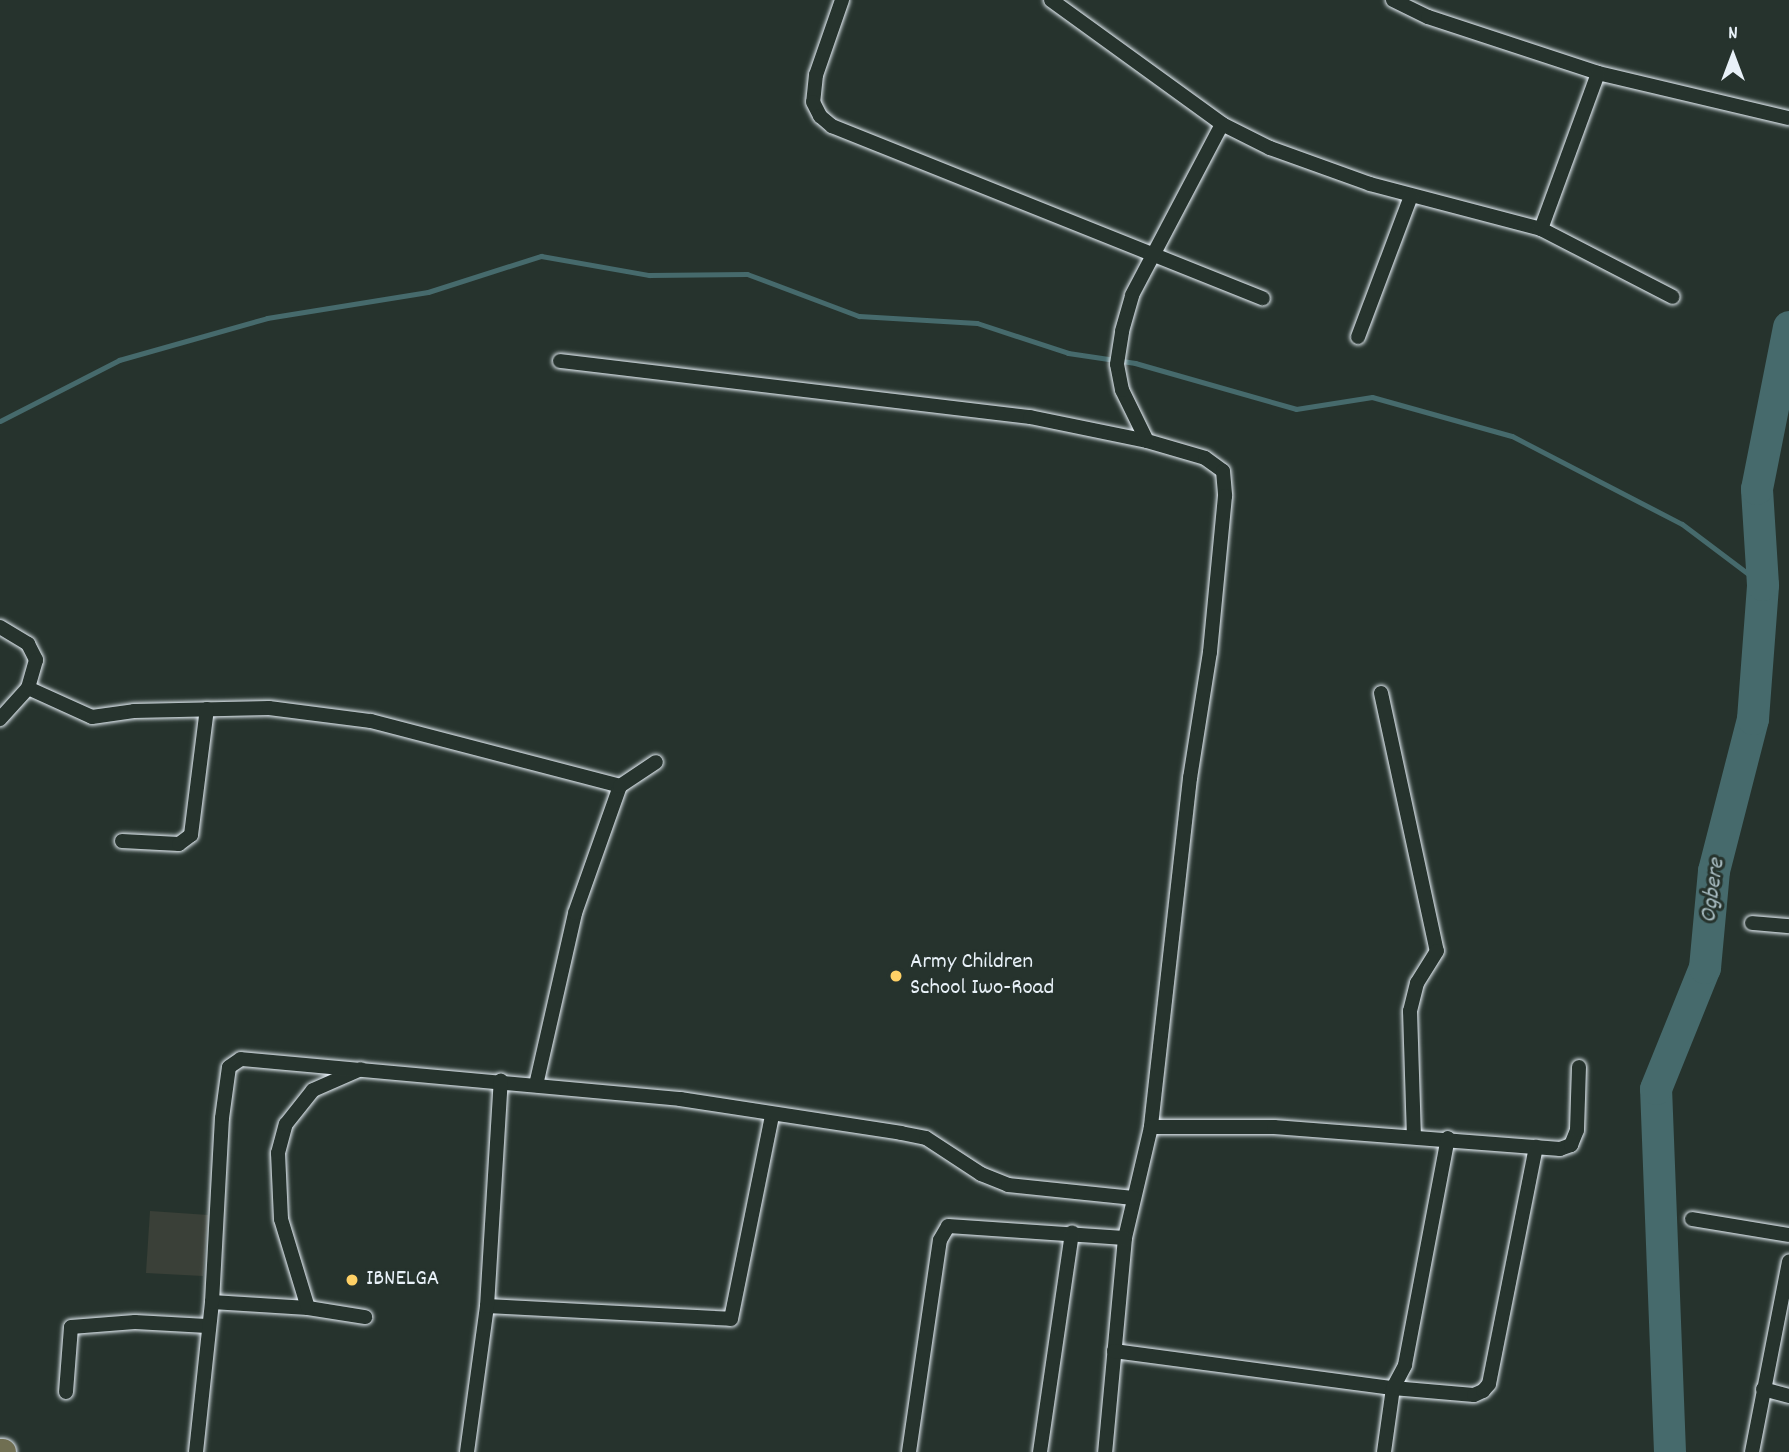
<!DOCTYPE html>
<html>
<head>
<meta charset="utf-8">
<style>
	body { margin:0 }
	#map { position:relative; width:1789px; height:1452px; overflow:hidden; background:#26332d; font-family:Dekko,sans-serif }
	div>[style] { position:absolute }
	.built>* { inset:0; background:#3a4038 }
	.stream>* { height:5px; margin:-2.5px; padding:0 2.5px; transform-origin:2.5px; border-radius:2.5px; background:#466a6c }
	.river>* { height:32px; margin:-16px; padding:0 16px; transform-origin:16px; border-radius:16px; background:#466a6c }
	.roads { filter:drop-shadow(0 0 2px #e8f1f8) drop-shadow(0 0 2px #e8f1f8) }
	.street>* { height:14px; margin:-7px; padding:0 7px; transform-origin:7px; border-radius:7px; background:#26332d }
	.highway>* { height:26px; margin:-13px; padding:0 13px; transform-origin:13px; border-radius:13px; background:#706f52 }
	.dots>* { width:19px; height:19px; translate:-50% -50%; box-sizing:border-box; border:4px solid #26332d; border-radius:50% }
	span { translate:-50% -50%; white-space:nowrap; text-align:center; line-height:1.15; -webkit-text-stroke:6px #26332d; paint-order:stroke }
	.poi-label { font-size:23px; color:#e8f1f8 }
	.left { translate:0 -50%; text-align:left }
	.water-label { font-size:24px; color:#a7bbc0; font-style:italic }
	.north { position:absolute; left:1698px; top:21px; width:70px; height:70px; -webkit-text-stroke:5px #26332d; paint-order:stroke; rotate:0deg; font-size:19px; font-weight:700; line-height:28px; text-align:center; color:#e8f1f8 }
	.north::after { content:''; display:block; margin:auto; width:24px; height:32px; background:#e8f1f8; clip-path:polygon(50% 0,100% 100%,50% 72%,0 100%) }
</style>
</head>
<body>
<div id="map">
	<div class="built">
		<div style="clip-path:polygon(150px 1211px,208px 1215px,203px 1276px,146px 1273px)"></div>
	</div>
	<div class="stream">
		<div style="left:0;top:421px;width:134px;rotate:-27.1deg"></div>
		<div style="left:119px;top:360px;width:154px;rotate:-15.8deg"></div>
		<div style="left:267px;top:318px;width:163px;rotate:-9.2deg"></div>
		<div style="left:428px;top:292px;width:119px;rotate:-17.7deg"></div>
		<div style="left:541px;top:256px;width:110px;rotate:10deg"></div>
		<div style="left:649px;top:275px;width:98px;rotate:-0.6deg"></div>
		<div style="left:747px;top:274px;width:120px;rotate:20.6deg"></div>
		<div style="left:859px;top:316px;width:118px;rotate:3.4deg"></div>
		<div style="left:977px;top:323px;width:96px;rotate:18.2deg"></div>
		<div style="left:1068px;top:353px;width:68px;rotate:8.5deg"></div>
		<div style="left:1135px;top:363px;width:167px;rotate:15.9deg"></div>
		<div style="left:1296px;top:409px;width:77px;rotate:-9deg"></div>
		<div style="left:1372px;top:397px;width:145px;rotate:15.6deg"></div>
		<div style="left:1512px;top:436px;width:191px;rotate:27.4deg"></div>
		<div style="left:1682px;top:524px;width:101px;rotate:37deg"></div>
	</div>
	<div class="river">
		<div style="left:1670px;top:1452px;width:363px;rotate:-92.2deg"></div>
		<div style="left:1656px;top:1089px;width:131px;rotate:-68deg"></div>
		<div style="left:1705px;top:968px;width:97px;rotate:-84.7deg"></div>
		<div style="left:1714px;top:871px;width:157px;rotate:-75.6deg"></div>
		<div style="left:1753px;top:719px;width:134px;rotate:-85.7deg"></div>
		<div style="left:1763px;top:585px;width:96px;rotate:-93.6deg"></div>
		<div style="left:1757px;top:489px;width:165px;rotate:-78.8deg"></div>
	</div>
	<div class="roads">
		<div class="street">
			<div style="left:842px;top:0;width:79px;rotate:109.1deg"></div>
			<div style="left:816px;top:75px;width:27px;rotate:96deg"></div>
			<div style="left:813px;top:102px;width:16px;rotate:63deg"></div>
			<div style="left:820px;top:116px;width:16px;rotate:40deg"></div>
			<div style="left:832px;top:126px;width:464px;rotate:21.8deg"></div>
			<div style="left:1051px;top:0;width:211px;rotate:35.9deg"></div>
			<div style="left:1222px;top:124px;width:54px;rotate:26.6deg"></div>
			<div style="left:1270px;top:148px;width:106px;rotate:19.8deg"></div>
			<div style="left:1370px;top:184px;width:177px;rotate:14.7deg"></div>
			<div style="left:1541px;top:229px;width:148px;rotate:27.3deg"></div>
			<div style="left:1393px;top:0;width:39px;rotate:26deg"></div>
			<div style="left:1428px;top:17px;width:179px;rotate:18.2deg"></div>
			<div style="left:1598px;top:73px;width:196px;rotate:13.3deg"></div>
			<div style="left:1541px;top:229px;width:166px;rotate:-69.9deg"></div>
			<div style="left:1358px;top:337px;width:151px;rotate:-69.4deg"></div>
			<div style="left:560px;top:361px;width:473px;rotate:6.8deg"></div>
			<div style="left:1030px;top:417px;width:119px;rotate:11.6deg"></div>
			<div style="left:1147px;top:441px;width:60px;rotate:16.3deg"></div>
			<div style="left:1205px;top:458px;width:22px;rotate:36deg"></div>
			<div style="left:1223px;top:471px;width:25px;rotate:85deg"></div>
			<div style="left:1225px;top:496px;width:157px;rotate:95.5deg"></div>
			<div style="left:1210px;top:652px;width:128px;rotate:99deg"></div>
			<div style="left:1190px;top:778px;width:351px;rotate:96.4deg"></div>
			<div style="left:1151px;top:1127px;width:114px;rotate:103.2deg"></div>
			<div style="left:1125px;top:1238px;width:215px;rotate:95.3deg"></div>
			<div style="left:1147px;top:441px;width:57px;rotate:-116.1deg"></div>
			<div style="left:1122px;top:390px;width:26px;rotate:-101deg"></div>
			<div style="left:1117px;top:364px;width:33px;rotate:-81deg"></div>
			<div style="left:1122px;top:331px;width:37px;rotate:-74deg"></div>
			<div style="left:1132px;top:295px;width:193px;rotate:-62.2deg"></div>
			<div style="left:0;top:627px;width:33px;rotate:31deg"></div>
			<div style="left:28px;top:644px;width:18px;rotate:63deg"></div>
			<div style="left:36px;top:660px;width:29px;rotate:106deg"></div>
			<div style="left:28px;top:688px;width:42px;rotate:132.1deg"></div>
			<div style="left:28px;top:688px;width:70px;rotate:24.4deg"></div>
			<div style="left:92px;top:717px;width:42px;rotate:-8.1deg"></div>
			<div style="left:134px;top:711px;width:135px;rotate:-1.3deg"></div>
			<div style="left:269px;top:708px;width:103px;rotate:7.3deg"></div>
			<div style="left:371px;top:721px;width:257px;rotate:14.6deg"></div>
			<div style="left:1381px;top:693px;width:264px;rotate:77.8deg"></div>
			<div style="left:1437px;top:951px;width:38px;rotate:122deg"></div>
			<div style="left:1417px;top:983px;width:29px;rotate:104deg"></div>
			<div style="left:1410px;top:1011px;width:124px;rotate:88.2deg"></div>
			<div style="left:122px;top:841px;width:57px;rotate:3deg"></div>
			<div style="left:179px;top:844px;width:15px;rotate:-37deg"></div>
			<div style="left:191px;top:835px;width:127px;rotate:-82.8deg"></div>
			<div style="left:1752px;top:923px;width:37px;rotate:5deg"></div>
			<div style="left:536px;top:1085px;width:176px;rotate:-77.2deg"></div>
			<div style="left:575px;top:913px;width:135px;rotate:-70.5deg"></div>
			<div style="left:620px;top:786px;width:43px;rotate:-33.7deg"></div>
			<div style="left:1151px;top:1127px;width:123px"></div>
			<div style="left:1274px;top:1127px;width:287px;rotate:4.4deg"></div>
			<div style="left:1560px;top:1149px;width:12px;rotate:-20deg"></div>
			<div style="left:1571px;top:1145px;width:16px;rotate:-68deg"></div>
			<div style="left:1577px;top:1130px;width:63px;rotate:-88.2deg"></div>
			<div style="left:1692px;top:1219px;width:98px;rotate:9.4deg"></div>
			<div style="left:212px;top:1302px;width:96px;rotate:3.6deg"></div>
			<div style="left:308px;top:1308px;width:58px;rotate:9deg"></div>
			<div style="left:487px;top:1306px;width:244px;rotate:3deg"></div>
			<div style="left:731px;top:1319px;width:208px;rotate:-78.6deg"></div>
			<div style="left:308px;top:1308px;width:93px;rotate:-106.9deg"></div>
			<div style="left:281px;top:1219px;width:66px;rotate:-92.6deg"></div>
			<div style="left:278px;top:1153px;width:30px;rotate:-75deg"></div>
			<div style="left:286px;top:1124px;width:43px;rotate:-51.5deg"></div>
			<div style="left:313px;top:1090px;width:52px;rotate:-23.6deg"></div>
			<div style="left:1114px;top:1351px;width:281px;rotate:7.6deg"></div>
			<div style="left:1393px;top:1388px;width:81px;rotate:4.9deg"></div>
			<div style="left:1474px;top:1395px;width:10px;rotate:-24deg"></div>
			<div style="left:1483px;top:1391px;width:9px;rotate:-49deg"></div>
			<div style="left:1489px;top:1384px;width:242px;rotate:-78.8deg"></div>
			<div style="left:1763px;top:1389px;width:27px;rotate:15deg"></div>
			<div style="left:66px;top:1392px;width:65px;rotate:-85.6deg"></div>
			<div style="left:71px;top:1327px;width:64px;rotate:-4.5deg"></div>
			<div style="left:135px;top:1322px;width:72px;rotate:3.2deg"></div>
			<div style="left:196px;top:1452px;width:151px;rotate:-83.9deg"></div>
			<div style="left:212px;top:1302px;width:184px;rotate:-86.9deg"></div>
			<div style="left:222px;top:1118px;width:51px;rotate:-82.2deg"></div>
			<div style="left:229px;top:1067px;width:14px;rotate:-34deg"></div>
			<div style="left:241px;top:1059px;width:441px;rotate:5.2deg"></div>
			<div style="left:680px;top:1099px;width:224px;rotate:8.7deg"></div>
			<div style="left:901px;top:1133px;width:25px;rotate:11deg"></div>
			<div style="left:926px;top:1138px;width:66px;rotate:33.2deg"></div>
			<div style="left:981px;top:1174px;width:29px;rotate:22deg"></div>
			<div style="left:1008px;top:1185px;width:126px;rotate:5.9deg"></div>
			<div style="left:467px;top:1452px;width:147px;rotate:-82.2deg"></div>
			<div style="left:487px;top:1306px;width:226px;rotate:-86.5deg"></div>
			<div style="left:909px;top:1452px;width:214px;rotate:-81.7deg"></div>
			<div style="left:940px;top:1240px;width:16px;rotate:-60deg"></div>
			<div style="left:948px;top:1226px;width:177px;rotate:3.9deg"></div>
			<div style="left:1040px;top:1452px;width:222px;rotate:-81.7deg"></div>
			<div style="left:1384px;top:1452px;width:65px;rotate:-82deg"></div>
			<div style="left:1393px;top:1388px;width:26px;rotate:-62deg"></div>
			<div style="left:1405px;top:1365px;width:231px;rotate:-79.3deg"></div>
			<div style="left:1752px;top:1452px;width:194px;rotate:-79deg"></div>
		</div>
		<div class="highway">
			<div style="left:0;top:1452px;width:3px"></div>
		</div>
	</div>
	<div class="dots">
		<div style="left:896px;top:976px;background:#ffd166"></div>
		<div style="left:352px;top:1280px;background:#ffd166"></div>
	</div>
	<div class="poi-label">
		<span class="left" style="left:910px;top:976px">Army Children<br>School Iwo-Road</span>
		<span class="left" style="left:366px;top:1280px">IBNELGA</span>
	</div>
	<div class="water-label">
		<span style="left:1714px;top:891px;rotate:-82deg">Ogbere</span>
	</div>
	<div class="north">N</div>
</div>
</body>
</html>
